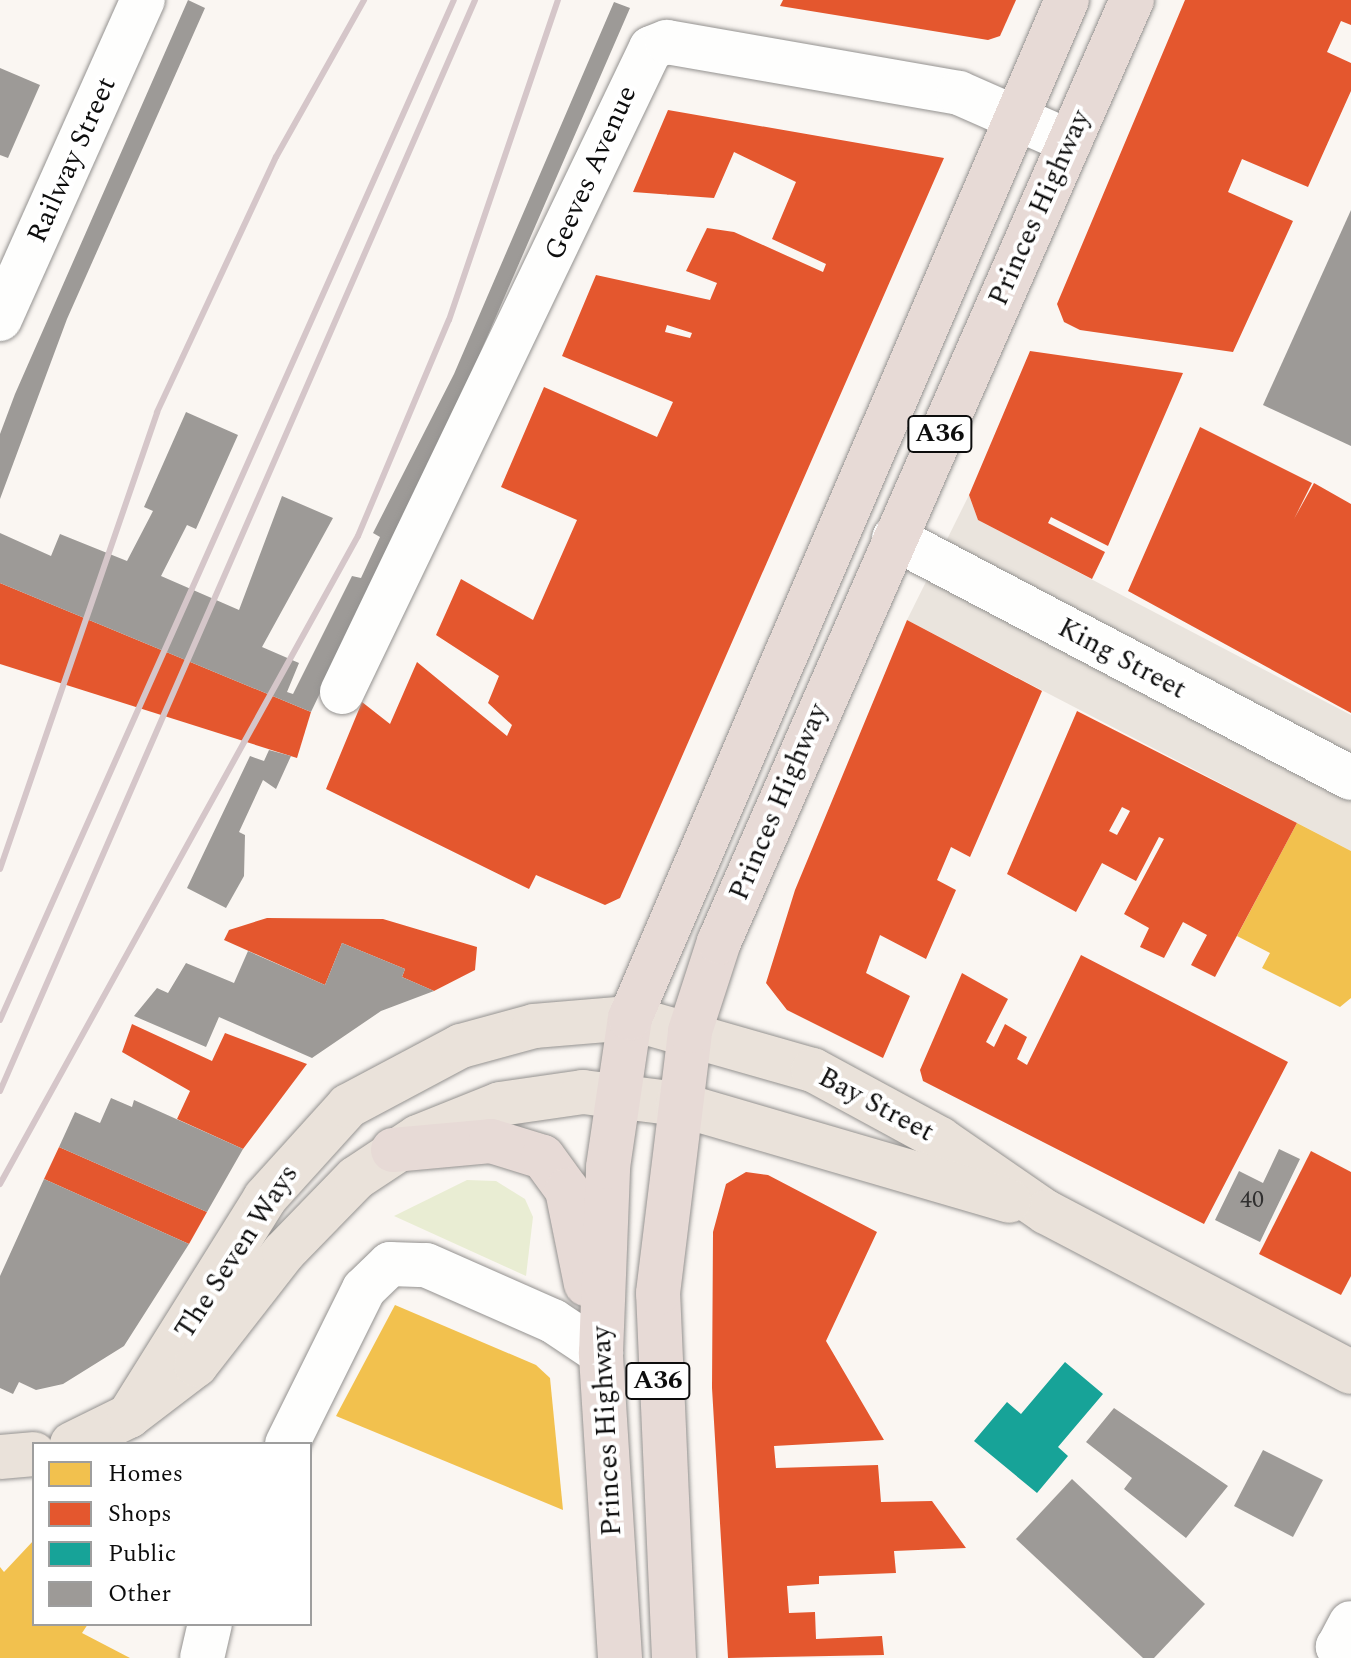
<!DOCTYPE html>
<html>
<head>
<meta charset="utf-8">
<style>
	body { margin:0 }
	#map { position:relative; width:1351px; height:1658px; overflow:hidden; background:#faf6f2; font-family:Spectral,serif }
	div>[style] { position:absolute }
	.green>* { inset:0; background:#e9edd3 }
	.plaza>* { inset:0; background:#eae4dd }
	.homes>* { inset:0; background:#f2c14e }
	.shops>* { inset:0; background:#e4572e }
	.public>* { inset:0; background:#17a398 }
	.building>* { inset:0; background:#9d9a97 }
	.roads { filter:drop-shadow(0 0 2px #949290) drop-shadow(0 0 2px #949290) }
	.minor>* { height:44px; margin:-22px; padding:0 22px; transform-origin:22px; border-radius:22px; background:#fefefd }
	.major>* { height:44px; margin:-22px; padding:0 22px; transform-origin:22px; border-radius:22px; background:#eae2da }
	.highway>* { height:44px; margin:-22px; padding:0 22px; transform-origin:22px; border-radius:22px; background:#e7dad6 }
	.rail>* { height:6px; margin:-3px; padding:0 3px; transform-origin:3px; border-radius:3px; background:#d5c6c9 }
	span { translate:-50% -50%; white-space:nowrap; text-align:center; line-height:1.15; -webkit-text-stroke:8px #fff; paint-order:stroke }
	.number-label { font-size:24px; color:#313030 }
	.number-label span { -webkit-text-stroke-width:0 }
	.shield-label span { padding:2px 6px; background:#fff; border:2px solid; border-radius:6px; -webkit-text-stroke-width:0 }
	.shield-label { font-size:26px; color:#0d0d0d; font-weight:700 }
	.street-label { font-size:28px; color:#0d0d0d }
	.legend { position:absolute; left:32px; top:1442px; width:280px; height:184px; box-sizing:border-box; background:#fff; border:2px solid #9e9e9e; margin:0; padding:10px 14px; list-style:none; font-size:24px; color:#0d0d0d }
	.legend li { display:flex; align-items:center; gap:16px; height:40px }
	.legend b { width:40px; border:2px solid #9e9e9e }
</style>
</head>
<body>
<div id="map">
	<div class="green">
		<div style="clip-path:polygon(467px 1180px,496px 1181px,525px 1199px,533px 1217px,526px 1276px,394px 1216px)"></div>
	</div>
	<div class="plaza">
		<div style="clip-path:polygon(969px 495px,978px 520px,1351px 715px,1351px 851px,907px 620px)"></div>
	</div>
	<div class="homes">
		<div style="clip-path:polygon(1297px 823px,1351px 851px,1351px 998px,1340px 1007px,1262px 968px,1270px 953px,1237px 936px)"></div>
		<div style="clip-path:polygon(395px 1305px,536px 1365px,550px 1378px,563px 1510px,336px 1416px)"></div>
		<div style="clip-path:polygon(34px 1540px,34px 1624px,88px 1624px,82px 1633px,130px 1658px,0 1658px,0 1567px,4px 1572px)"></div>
	</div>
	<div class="shops">
		<div style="clip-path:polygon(783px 0,1016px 0,1000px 36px,988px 40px,780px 6px)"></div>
		<div style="clip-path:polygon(1185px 0,1351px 0,1351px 25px,1341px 21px,1327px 52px,1351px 63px,1351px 91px,1308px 187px,1242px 159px,1228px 192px,1293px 221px,1233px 352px,1080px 330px,1064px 322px,1057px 304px)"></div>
		<div style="clip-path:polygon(evenodd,668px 110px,944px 158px,620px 898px,605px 905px,536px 875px,529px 889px,326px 789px,362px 702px,390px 724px,417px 662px,507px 736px,512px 725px,488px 703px,499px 676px,436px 635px,461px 579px,533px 620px,577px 520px,501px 487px,544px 387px,657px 437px,673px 402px,562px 356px,596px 275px,710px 300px,717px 283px,686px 271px,707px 228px,734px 232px,823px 272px,826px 264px,772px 239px,796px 182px,734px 152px,714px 198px,633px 192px,668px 110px,667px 325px,692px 333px,690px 338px,665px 332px,667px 325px)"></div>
		<div style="clip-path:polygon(1030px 351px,1183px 373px,1108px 546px,1051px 517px,1048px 523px,1105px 552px,1092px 579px,978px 520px,969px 495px)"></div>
		<div style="clip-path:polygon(1200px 427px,1312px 483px,1294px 519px,1314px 483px,1351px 504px,1351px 713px,1128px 591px)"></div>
		<div style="clip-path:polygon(0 583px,311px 712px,297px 758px,0 664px)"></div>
		<div style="clip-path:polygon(907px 620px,1042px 691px,970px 857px,951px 847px,937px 880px,956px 890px,926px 959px,880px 935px,866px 973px,910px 996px,883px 1058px,787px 1010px,766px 983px,795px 890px)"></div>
		<div style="clip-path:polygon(evenodd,1077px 711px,1297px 823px,1215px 977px,1191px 965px,1207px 935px,1183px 922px,1164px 958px,1140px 947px,1149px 928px,1124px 914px,1164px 839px,1159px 837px,1136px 881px,1102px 863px,1076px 912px,1007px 874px,1077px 711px,1122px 807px,1130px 811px,1117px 835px,1109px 831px,1122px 807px)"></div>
		<div style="clip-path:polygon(267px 918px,383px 919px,477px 947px,475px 970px,434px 991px,402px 977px,405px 969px,342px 943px,325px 985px,224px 940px,229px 930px)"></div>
		<div style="clip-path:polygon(1081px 955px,1288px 1062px,1204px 1224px,923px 1081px,920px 1070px,962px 973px,1008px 999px,986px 1042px,994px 1047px,1005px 1024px,1027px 1037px,1017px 1059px,1027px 1065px)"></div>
		<div style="clip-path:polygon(132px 1024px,212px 1061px,225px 1033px,307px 1064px,243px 1149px,177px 1119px,190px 1091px,122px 1052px)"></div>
		<div style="clip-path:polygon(59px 1147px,207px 1212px,189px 1244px,44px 1179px)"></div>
		<div style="clip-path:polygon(1311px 1151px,1351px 1172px,1351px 1276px,1341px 1295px,1259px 1254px)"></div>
		<div style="clip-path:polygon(746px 1172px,768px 1175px,877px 1232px,826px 1341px,884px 1440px,774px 1446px,776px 1468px,878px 1465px,881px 1502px,932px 1501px,966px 1548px,894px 1551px,896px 1573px,819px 1576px,819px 1584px,787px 1586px,789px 1613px,815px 1612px,816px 1639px,882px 1636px,884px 1655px,728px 1658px,712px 1388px,713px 1232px,726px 1184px)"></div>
	</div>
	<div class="public">
		<div style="clip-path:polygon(1065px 1362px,1103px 1394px,1058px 1447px,1068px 1456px,1037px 1493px,974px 1441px,1007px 1402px,1021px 1414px)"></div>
	</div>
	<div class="building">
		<div style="clip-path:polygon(188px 0,205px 8px,67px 319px,0 499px,0 434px,15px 394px)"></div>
		<div style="clip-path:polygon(614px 2px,630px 8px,458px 404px,311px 712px,0 583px,0 533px,51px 556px,60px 534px,127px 561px,153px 511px,144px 507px,186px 412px,238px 435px,196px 529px,187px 525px,161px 576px,239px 610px,282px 496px,333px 518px,262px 647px,299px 663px,287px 692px,293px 694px,352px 576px,361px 578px,380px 537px,373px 533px,454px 374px)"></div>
		<div style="clip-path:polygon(0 68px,40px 85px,8px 158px,0 155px)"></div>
		<div style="clip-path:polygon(1351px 210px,1351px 446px,1263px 405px)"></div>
		<div style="clip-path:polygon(269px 750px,291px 756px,276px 789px,263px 780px,239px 832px,245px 835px,244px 876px,226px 908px,187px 888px,250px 756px,264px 761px)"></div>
		<div style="clip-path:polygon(342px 943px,405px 969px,402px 977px,434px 991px,381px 1011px,312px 1058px,219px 1017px,206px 1047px,134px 1016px,157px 988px,168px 993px,186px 963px,234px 983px,248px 951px,325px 985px)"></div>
		<div style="clip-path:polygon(111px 1098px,132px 1107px,134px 1100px,243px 1149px,207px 1212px,59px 1147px,75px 1112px,100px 1123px)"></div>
		<div style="clip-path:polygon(1279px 1149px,1300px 1159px,1260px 1242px,1215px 1220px,1239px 1171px,1263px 1183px)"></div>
		<div style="clip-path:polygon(44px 1179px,189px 1244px,124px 1346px,63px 1384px,36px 1390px,19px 1382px,13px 1394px,0 1388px,0 1276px)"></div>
		<div style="clip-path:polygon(1114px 1408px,1228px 1486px,1186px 1538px,1124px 1489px,1132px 1478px,1086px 1442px)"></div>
		<div style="clip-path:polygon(1263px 1450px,1323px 1480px,1293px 1537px,1234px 1506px)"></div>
		<div style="clip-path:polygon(1072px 1479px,1205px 1604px,1154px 1658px,1143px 1658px,1016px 1539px)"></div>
	</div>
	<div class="roads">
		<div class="minor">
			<div style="left:0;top:319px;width:350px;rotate:-65.9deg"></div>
			<div style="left:894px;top:538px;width:516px;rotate:27.71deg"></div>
			<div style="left:342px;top:692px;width:714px;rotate:-64.37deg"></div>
			<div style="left:651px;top:48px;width:17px;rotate:-21deg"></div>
			<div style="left:667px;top:42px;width:296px;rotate:9.9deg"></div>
			<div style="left:959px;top:93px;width:121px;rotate:23.8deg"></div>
			<div style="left:287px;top:1444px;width:173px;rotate:-63.6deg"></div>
			<div style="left:364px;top:1289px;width:36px;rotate:-44deg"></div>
			<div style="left:390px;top:1264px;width:36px;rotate:2deg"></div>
			<div style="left:426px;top:1265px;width:139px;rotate:23.8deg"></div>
			<div style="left:553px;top:1321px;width:58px;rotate:33.7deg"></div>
			<div style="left:202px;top:1658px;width:35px;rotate:-77deg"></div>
			<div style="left:1349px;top:1658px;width:16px;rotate:-135deg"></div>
			<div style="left:1338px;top:1647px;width:27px;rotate:-62deg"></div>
		</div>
		<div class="major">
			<div style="left:129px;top:1416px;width:257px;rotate:-58deg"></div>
			<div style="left:265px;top:1198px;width:124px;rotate:-47.9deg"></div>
			<div style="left:348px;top:1106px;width:128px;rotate:-28deg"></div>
			<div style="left:461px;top:1046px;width:76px;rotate:-15.3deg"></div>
			<div style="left:534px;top:1026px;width:96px;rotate:-4.8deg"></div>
			<div style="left:630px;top:1018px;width:190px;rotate:15.9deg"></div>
			<div style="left:813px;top:1070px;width:145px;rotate:28.5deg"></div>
			<div style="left:940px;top:1139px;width:129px;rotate:34.6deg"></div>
			<div style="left:1046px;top:1212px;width:344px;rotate:27.7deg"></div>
			<div style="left:72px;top:1444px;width:64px;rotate:-26.2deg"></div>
			<div style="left:129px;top:1416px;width:84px;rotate:-37.3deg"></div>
			<div style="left:196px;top:1365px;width:143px;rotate:-52.1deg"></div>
			<div style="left:284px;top:1252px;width:103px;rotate:-45.8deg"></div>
			<div style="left:356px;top:1178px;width:74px;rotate:-33.5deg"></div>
			<div style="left:418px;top:1137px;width:88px;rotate:-21.9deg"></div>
			<div style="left:500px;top:1104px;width:84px;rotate:-8.2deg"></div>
			<div style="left:583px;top:1092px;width:96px;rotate:7.2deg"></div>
			<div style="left:678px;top:1104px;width:345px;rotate:16.3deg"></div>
			<div style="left:0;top:1457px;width:34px;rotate:-5deg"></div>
		</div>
		<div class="highway">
			<div style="left:393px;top:1150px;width:98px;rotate:-5.2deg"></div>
			<div style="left:491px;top:1141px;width:54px;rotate:17.1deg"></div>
			<div style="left:543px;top:1157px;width:41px;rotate:54deg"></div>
			<div style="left:567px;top:1190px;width:96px;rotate:78.6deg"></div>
			<div style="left:620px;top:1658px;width:306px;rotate:-93.6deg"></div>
			<div style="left:601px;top:1353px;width:186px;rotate:-87.8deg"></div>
			<div style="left:608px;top:1167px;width:151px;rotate:-81.6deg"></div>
			<div style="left:630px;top:1018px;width:1108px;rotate:-66.77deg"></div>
			<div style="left:674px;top:1658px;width:365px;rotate:-92.5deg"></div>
			<div style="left:658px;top:1293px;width:264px;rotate:-83deg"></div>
			<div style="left:690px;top:1031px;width:94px;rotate:-72deg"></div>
			<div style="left:719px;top:942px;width:1029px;rotate:-66.33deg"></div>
		</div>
	</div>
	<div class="rail">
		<div style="left:0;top:869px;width:483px;rotate:-71deg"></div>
		<div style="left:157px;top:412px;width:281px;rotate:-65deg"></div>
		<div style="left:276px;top:157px;width:180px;rotate:-60.7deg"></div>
		<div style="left:0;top:1020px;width:1116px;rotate:-66.01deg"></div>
		<div style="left:0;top:1091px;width:1190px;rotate:-66.47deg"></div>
		<div style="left:0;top:1184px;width:740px;rotate:-61.08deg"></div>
		<div style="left:358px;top:536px;width:234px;rotate:-67.2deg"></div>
		<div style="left:449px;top:320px;width:338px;rotate:-71.2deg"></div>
	</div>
	<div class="number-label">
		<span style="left:1252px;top:1201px">40</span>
	</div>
	<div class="shield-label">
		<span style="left:940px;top:434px">A36</span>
		<span style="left:658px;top:1381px">A36</span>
	</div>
	<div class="street-label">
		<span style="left:72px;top:160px;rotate:-66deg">Railway Street</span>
		<span style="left:591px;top:173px;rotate:-66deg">Geeves Avenue</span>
		<span style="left:1040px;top:208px;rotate:-66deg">Princes Highway</span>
		<span style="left:1122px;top:659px;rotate:28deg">King Street</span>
		<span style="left:779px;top:802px;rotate:-67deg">Princes Highway</span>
		<span style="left:876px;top:1105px;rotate:28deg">Bay Street</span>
		<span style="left:237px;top:1252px;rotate:-57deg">The Seven Ways</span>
		<span style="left:607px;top:1431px;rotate:-93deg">Princes Highway</span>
	</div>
	<ul class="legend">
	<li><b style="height:22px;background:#f2c14e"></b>Homes</li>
	<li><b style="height:22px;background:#e4572e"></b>Shops</li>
	<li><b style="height:22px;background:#17a398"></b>Public</li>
	<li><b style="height:22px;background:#9d9a97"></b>Other</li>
	</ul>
</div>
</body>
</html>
